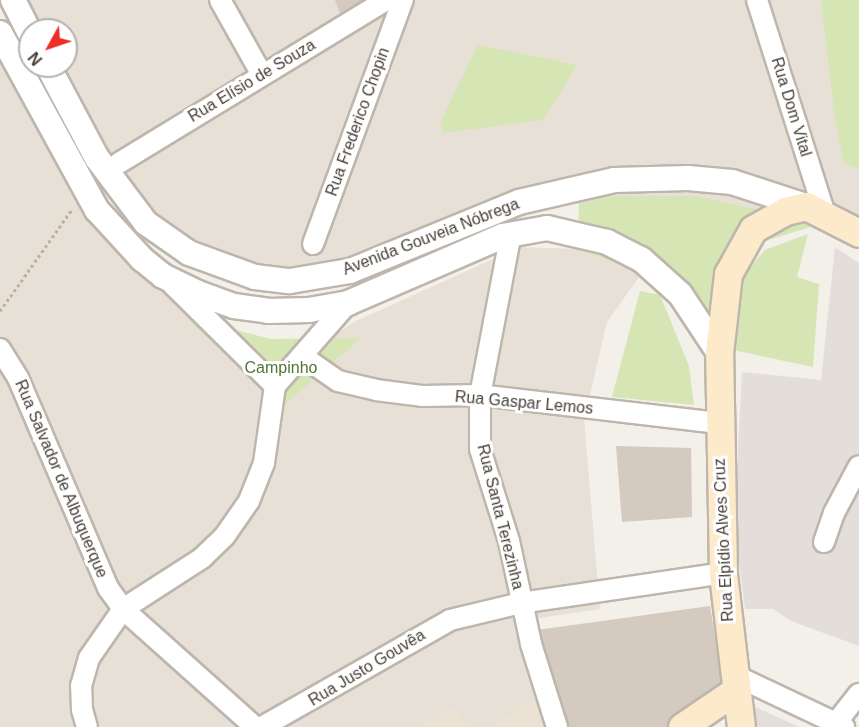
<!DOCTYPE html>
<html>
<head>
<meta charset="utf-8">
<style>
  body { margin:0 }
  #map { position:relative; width:859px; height:727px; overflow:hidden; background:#f3efe9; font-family:Helvetica,sans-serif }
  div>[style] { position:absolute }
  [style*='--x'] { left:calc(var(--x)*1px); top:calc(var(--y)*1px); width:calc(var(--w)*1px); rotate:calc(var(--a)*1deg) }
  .residential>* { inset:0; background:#e7e0d7 }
  .industrial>* { inset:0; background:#e3deda }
  .education>* { inset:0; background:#ece2d4 }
  .green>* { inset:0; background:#d5e5b4 }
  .building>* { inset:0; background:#d4cabf }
  .path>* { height:3px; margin-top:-1.5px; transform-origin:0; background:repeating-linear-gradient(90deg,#bfb09e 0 3px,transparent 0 6px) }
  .roads { filter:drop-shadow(2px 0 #beb6ac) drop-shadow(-2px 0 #beb6ac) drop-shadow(0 2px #beb6ac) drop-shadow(0 -2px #beb6ac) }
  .minor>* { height:20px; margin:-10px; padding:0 10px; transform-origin:10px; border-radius:10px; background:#fff }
  .tertiary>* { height:24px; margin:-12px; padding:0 12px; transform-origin:12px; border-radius:12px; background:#fff }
  .secondary>* { height:27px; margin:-13.5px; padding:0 13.5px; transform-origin:13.5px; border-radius:13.5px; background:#fceacb }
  span { translate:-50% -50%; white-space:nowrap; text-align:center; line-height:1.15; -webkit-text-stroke:6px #fff; paint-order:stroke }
  .street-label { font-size:16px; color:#473f38 }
  .park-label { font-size:16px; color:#51762e }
  .north { position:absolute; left:18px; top:18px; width:60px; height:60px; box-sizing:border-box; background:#fff; border:2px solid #b5b2af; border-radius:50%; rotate:230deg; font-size:16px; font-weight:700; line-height:24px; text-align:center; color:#473f38 }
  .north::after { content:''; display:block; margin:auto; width:21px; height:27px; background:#ee2d26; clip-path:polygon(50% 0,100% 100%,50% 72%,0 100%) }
</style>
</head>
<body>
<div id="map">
  <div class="residential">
    <i style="clip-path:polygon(11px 0,821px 0,844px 164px,859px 169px,859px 248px,823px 223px,608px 196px,579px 204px,501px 199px,398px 265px,349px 283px,295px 294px,253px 287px,143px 226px,49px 66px,66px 66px,66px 30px,30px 30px)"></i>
    <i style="clip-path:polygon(0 39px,83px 202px,271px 383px,299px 358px,356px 321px,520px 247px,578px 249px,642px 273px,607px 322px,584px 420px,600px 609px,526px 620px,557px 727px,0 727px)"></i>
  </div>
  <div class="industrial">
    <i style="clip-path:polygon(835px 247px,859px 263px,859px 646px,791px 621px,773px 609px,745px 609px,739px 562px,737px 468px,742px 372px,821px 380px)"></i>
    <i style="clip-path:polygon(751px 705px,799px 727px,751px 727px)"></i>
  </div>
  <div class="education">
    <i style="clip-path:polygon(534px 698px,543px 727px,493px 727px,534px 699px)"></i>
    <i style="clip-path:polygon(455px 708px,469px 727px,421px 727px)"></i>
  </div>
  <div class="green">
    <i style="clip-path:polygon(821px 0,859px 0,859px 169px,844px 164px,834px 112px)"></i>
    <i style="clip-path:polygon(478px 45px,577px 65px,543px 120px,443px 133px,441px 121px)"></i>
    <i style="clip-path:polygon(608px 196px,694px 196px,823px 223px,752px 245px,734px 275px,719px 358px,675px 301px,642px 273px,578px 249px,579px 204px)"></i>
    <i style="clip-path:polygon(808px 234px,797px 277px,819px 284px,813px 367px,733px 350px,737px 282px,765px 250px)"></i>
    <i style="clip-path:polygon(640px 291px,660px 295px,689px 366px,694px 405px,612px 397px)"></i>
    <i style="clip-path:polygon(187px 318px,271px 339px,361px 338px,281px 408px)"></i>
  </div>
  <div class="building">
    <i style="clip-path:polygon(335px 0,382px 0,343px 22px)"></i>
    <i style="clip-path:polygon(616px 446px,691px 448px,692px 517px,622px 522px)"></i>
    <i style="clip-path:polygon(710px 606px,725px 697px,671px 727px,569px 727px,537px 630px)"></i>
  </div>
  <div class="path">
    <i style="--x:0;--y:311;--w:126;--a:-54.7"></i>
  </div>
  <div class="roads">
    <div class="minor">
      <i style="--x:220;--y:0;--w:84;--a:60.7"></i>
      <i style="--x:757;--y:0;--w:225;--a:72.4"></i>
      <i style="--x:119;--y:163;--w:313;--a:-31.4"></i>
      <i style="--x:511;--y:233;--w:165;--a:100.8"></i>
      <i style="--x:480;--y:395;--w:54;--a:90"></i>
      <i style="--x:480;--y:449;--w:96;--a:72.5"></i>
      <i style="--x:509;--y:541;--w:105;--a:77.9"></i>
      <i style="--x:531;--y:644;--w:87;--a:72.6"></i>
      <i style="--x:313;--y:244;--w:260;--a:-69.8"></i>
      <i style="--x:172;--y:284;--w:145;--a:44.7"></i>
      <i style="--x:0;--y:349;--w:34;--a:58"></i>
      <i style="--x:18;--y:378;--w:228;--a:66.8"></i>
      <i style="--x:108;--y:588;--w:26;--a:54"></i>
      <i style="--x:123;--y:609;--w:177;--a:41.8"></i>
      <i style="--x:302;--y:356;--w:44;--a:34.8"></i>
      <i style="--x:338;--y:381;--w:39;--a:13"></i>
      <i style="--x:376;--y:390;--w:46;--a:7.4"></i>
      <i style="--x:422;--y:396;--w:58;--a:-1"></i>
      <i style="--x:480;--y:395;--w:241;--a:6.7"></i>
      <i style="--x:824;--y:542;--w:31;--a:-71"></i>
      <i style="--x:834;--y:513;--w:53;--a:-62"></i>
      <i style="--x:734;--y:675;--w:122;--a:25.3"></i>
      <i style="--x:836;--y:723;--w:37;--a:-52"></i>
      <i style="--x:87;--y:727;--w:18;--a:-106"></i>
      <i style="--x:82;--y:710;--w:24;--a:-92"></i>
      <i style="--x:81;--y:686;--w:29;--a:-74"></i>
      <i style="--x:89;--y:658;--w:60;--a:-55.2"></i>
      <i style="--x:123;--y:609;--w:94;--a:-32.8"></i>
      <i style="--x:202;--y:558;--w:30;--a:-44"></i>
      <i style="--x:224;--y:537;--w:44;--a:-55.2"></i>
      <i style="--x:249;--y:501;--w:41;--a:-68.5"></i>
      <i style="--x:264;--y:463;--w:78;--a:-81.9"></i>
      <i style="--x:275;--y:386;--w:111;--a:-48.7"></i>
      <i style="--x:262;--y:727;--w:216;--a:-29.6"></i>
      <i style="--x:450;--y:620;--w:73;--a:-13.5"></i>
      <i style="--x:521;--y:603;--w:204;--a:-8.4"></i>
    </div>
    <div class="tertiary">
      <i style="--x:13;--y:0;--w:37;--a:63"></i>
      <i style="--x:0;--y:33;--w:202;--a:61.3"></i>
      <i style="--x:97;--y:210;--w:67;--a:47.4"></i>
      <i style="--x:142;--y:259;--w:27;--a:39"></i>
      <i style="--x:163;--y:276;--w:39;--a:26"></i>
      <i style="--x:198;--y:293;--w:38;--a:20"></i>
      <i style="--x:234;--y:306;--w:34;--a:8"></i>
      <i style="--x:268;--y:311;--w:41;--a:-1.4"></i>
      <i style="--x:309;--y:310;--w:40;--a:-10"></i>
      <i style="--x:348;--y:303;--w:169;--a:-23.4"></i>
      <i style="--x:503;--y:236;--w:45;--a:-10.3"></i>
      <i style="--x:547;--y:228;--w:62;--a:13.1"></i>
      <i style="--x:607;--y:242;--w:38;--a:27"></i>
      <i style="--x:641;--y:259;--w:52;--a:41.9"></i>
      <i style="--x:680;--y:294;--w:71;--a:56.5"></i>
      <i style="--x:48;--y:66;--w:104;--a:62"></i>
      <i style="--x:97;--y:158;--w:81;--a:53"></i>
      <i style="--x:146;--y:223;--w:52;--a:34.9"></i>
      <i style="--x:189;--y:253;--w:70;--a:20"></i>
      <i style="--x:255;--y:277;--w:35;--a:7"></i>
      <i style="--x:290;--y:281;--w:61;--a:-9.5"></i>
      <i style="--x:350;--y:271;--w:183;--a:-22.2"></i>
      <i style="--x:519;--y:202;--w:98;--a:-13"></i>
      <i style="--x:614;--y:180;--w:74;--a:-1.5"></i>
      <i style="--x:688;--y:178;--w:44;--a:5.2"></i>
      <i style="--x:732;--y:182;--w:78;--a:18"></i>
    </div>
    <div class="secondary">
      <i style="--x:682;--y:727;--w:65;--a:-34.4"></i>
      <i style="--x:741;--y:727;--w:155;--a:-96.7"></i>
      <i style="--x:723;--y:573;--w:220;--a:-91"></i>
      <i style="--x:719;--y:353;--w:80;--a:-83.5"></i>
      <i style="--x:728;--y:274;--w:51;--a:-60.9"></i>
      <i style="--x:753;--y:229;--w:37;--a:-29"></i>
      <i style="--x:785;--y:211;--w:22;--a:-13"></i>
      <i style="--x:806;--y:206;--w:59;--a:27"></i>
    </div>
  </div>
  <div class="street-label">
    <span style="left:252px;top:81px;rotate:-31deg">Rua Elísio de Souza</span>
    <span style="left:791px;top:107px;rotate:73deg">Rua Dom Vital</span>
    <span style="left:358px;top:122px;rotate:-70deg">Rua Frederico Chopin</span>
    <span style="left:431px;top:237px;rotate:-21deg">Avenida Gouveia Nóbrega</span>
    <span style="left:524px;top:403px;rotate:5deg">Rua Gaspar Lemos</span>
    <span style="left:61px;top:479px;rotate:67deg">Rua Salvador de Albuquerque</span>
    <span style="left:500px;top:517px;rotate:76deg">Rua Santa Terezinha</span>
    <span style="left:724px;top:540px;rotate:-93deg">Rua Elpídio Alves Cruz</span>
    <span style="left:367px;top:668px;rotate:-31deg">Rua Justo Gouvêa</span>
  </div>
  <div class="park-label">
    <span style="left:281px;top:368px">Campinho</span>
  </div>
  <div class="north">N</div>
</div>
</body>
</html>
